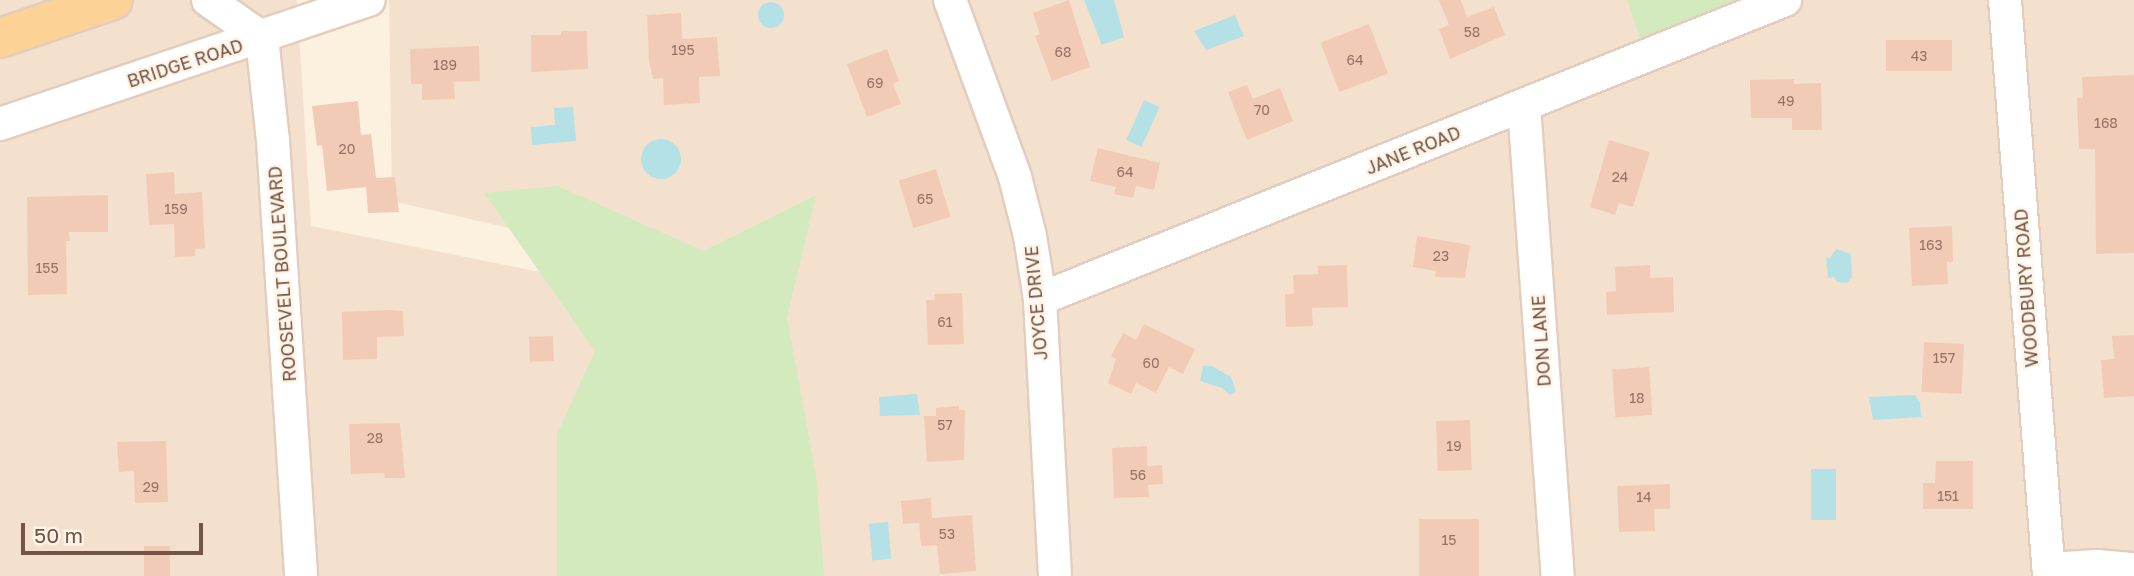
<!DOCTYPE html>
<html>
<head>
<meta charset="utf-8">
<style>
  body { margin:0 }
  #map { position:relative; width:2134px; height:576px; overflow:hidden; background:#fcf0df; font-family:"Golos Text",sans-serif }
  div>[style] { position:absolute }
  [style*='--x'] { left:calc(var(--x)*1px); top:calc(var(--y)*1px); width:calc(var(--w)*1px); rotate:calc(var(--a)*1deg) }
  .residential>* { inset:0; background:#f4e1cd }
  .green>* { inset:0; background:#d2eabe }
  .water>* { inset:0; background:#b4e1e6; transform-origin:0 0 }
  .round { border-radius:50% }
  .building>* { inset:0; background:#f2cbb6; transform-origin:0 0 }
  .roads { filter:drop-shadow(2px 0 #e2cdbe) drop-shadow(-2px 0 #e2cdbe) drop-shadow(0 2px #e2cdbe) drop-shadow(0 -2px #e2cdbe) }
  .minor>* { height:32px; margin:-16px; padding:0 16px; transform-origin:16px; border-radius:16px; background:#fff }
  .major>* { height:38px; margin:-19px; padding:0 19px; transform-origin:19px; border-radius:19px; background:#fdd296 }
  span { translate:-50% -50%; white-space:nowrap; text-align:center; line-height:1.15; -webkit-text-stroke:5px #fff4e6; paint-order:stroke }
  .number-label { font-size:14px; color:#937263 }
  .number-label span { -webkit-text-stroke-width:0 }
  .street-label { font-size:18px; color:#735447 }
  .scale { position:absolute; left:21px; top:523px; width:182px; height:32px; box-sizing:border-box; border:4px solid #735447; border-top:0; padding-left:9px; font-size:21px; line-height:24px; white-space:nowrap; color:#735447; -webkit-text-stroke:5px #fff4e6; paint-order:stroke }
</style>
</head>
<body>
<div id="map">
  <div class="residential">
    <i style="clip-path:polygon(0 0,297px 0,311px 226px,675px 299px,694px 576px,0 576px)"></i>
    <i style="clip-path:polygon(389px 0,2134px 0,2134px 576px,786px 576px,764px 287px,392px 201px)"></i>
  </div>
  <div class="green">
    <i style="clip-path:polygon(1627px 0,1741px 0,1641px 41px)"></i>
    <i style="clip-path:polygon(558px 186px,703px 251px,816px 195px,787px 318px,816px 475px,824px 576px,557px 576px,557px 434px,595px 351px,484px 193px)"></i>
  </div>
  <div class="water">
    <i style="clip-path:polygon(1084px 0,1114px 0,1124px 37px,1102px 45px)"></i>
    <i class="round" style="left:758px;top:2px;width:26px;height:26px"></i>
    <i style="clip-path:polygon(1235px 15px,1244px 36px,1206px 50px,1194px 31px)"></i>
    <i style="left:1144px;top:100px;width:17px;height:44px;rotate:24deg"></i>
    <i style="clip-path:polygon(573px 107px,576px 141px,532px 145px,531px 127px,555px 125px,554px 108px)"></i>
    <i class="round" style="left:641px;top:139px;width:40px;height:40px"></i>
    <i style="clip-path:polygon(1836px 249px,1851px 254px,1852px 277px,1847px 283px,1837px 282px,1834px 277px,1828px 278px,1826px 258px,1830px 258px)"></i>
    <i style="clip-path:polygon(1203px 366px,1212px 366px,1231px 377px,1236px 391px,1230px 395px,1222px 388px,1200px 381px)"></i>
    <i style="clip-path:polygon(917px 394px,920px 415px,880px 416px,879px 397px)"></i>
    <i style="clip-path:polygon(1915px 395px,1920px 402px,1921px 417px,1873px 420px,1869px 397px)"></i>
    <i style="left:1836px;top:469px;width:51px;height:25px;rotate:90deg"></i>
    <i style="left:888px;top:522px;width:37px;height:19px;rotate:85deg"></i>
  </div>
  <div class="building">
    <i style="clip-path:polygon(1069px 0,1090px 67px,1052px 81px,1035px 36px,1040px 34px,1033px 13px)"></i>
    <i style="clip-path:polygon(1439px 0,1461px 0,1467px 17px,1494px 7px,1505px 35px,1450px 59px,1439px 29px,1449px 25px)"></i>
    <i style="clip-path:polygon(681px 13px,682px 39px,717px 37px,720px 76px,699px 77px,700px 103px,664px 105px,663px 78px,653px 79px,649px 61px,647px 15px)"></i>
    <i style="left:1369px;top:24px;width:53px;height:52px;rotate:69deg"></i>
    <i style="clip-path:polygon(561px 31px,587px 31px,588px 69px,531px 72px,531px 35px,561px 35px)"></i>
    <i style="left:1886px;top:40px;width:66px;height:31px"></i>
    <i style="clip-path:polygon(479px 46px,480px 81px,454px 82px,455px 99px,422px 100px,422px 84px,411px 84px,410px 49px)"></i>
    <i style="clip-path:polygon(887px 49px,899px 81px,893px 84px,901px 104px,867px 117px,847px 64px)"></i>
    <i style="clip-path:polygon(2134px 75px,2134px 253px,2096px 254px,2095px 149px,2079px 149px,2077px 98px,2083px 98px,2082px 77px)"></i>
    <i style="clip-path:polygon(1794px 79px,1794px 84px,1821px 83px,1822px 130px,1792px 130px,1792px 118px,1751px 118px,1750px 80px)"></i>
    <i style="clip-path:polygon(1247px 85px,1253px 99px,1280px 88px,1293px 121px,1247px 140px,1228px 92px)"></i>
    <i style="clip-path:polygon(358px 101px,361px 135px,371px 134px,376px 178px,395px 177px,399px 212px,368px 213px,366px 187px,327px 191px,322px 145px,317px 146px,312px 106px)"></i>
    <i style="clip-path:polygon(1609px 140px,1650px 152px,1633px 207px,1619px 203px,1615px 215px,1590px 207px)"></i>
    <i style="clip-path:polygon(1098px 148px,1160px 163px,1154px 190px,1136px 186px,1133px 198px,1114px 194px,1116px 187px,1090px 181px)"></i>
    <i style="left:936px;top:169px;width:50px;height:39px;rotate:73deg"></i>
    <i style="clip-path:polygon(174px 172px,175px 194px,202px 192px,205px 248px,195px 249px,195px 256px,175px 257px,174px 224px,149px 225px,146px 174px)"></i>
    <i style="clip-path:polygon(108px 195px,108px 232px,69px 232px,70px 241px,66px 241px,67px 294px,28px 295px,27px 197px)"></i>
    <i style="clip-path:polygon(1952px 226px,1953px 262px,1947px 262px,1948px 284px,1912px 286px,1909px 228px)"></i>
    <i style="clip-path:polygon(1417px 236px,1470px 245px,1465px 278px,1435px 277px,1436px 271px,1413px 267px)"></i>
    <i style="clip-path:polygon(1347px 265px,1348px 307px,1312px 308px,1313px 326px,1286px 327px,1285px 294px,1294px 294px,1293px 275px,1318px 274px,1318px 266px)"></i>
    <i style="clip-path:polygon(1650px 265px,1650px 278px,1673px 277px,1674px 312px,1607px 315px,1606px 292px,1616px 291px,1615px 267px)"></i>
    <i style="clip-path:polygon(962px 293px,964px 344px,928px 345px,926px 300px,935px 300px,934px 294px)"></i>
    <i style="clip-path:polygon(388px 310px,403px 311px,404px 336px,377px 337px,377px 359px,343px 360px,342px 312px)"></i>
    <i style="clip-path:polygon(1144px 324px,1195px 349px,1183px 374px,1169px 367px,1156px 393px,1136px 383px,1131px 394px,1108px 383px,1116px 359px,1111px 356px,1123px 333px,1136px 340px)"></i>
    <i style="clip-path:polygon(2134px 335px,2134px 396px,2104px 398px,2101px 360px,2114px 359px,2112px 336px)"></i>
    <i style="left:553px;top:336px;width:25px;height:24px;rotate:88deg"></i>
    <i style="left:1964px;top:344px;width:50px;height:40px;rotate:93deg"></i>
    <i style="left:1649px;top:367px;width:48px;height:37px;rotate:86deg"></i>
    <i style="clip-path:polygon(959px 406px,959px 410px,965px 410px,964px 460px,927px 462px,924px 416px,936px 416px,936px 408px)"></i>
    <i style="left:1470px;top:420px;width:50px;height:34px;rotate:88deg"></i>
    <i style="clip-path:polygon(400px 423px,405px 478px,385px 478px,384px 473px,351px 474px,349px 424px)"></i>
    <i style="clip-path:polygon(166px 441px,168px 502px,135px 503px,134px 471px,119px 472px,117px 442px)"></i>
    <i style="clip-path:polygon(1147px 446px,1147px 466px,1162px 465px,1163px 484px,1148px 485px,1149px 497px,1114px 498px,1112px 448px)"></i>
    <i style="clip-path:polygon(1936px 461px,1973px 461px,1973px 509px,1923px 509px,1923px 483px,1935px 483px)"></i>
    <i style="clip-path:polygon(1670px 484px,1670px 509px,1654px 509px,1655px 531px,1619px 532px,1617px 486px)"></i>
    <i style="clip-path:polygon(931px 498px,932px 518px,972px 515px,976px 571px,940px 574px,937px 545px,921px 546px,919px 523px,903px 524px,901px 501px)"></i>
    <i style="left:1419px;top:519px;width:60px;height:57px"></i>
    <i style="left:144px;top:546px;width:26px;height:30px"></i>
  </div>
  <div class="roads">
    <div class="minor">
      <i style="--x:208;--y:0;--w:66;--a:35.1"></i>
      <i style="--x:262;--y:38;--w:104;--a:83.9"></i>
      <i style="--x:273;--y:141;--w:436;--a:86.3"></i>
      <i style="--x:950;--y:0;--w:189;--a:69.8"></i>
      <i style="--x:1015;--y:177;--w:61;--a:75.7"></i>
      <i style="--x:1030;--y:236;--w:64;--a:81"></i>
      <i style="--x:1040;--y:299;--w:277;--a:86.9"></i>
      <i style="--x:2005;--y:0;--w:578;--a:85.63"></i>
      <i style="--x:1524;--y:106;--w:471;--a:85.9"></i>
      <i style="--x:0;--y:124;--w:389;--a:-18.6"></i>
      <i style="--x:1040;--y:299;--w:803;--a:-21.87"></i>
      <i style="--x:2049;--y:569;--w:48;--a:-3.6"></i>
      <i style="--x:2097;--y:566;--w:37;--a:5"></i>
    </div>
    <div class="major">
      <i style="--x:0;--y:38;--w:119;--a:-18.6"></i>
    </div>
  </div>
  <div class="number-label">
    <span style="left:1472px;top:32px">58</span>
    <span style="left:683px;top:50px">195</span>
    <span style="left:1063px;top:52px">68</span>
    <span style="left:1919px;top:56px">43</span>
    <span style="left:1355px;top:60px">64</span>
    <span style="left:445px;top:65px">189</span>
    <span style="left:875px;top:83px">69</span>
    <span style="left:1786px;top:101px">49</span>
    <span style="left:1262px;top:110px">70</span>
    <span style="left:2106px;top:123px">168</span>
    <span style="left:347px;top:149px">20</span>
    <span style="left:1125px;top:172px">64</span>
    <span style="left:1620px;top:177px">24</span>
    <span style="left:925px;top:199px">65</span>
    <span style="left:176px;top:209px">159</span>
    <span style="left:1931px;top:245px">163</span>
    <span style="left:1441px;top:256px">23</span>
    <span style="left:47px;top:268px">155</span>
    <span style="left:945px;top:322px">61</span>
    <span style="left:1944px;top:358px">157</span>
    <span style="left:1151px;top:363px">60</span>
    <span style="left:1637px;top:398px">18</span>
    <span style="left:945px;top:425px">57</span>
    <span style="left:375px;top:438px">28</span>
    <span style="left:1454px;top:446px">19</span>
    <span style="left:1138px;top:475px">56</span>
    <span style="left:151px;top:487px">29</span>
    <span style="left:1948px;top:496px">151</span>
    <span style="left:1644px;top:497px">14</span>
    <span style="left:947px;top:534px">53</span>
    <span style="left:1449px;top:540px">15</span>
  </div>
  <div class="street-label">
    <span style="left:185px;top:63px;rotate:-18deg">BRIDGE ROAD</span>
    <span style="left:1413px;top:150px;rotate:-22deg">JANE ROAD</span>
    <span style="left:282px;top:274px;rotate:-94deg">ROOSEVELT BOULEVARD</span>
    <span style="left:2026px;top:288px;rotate:-94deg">WOODBURY ROAD</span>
    <span style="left:1036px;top:303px;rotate:-95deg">JOYCE DRIVE</span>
    <span style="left:1541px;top:341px;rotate:-94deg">DON LANE</span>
  </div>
  <div class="scale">50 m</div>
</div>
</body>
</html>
